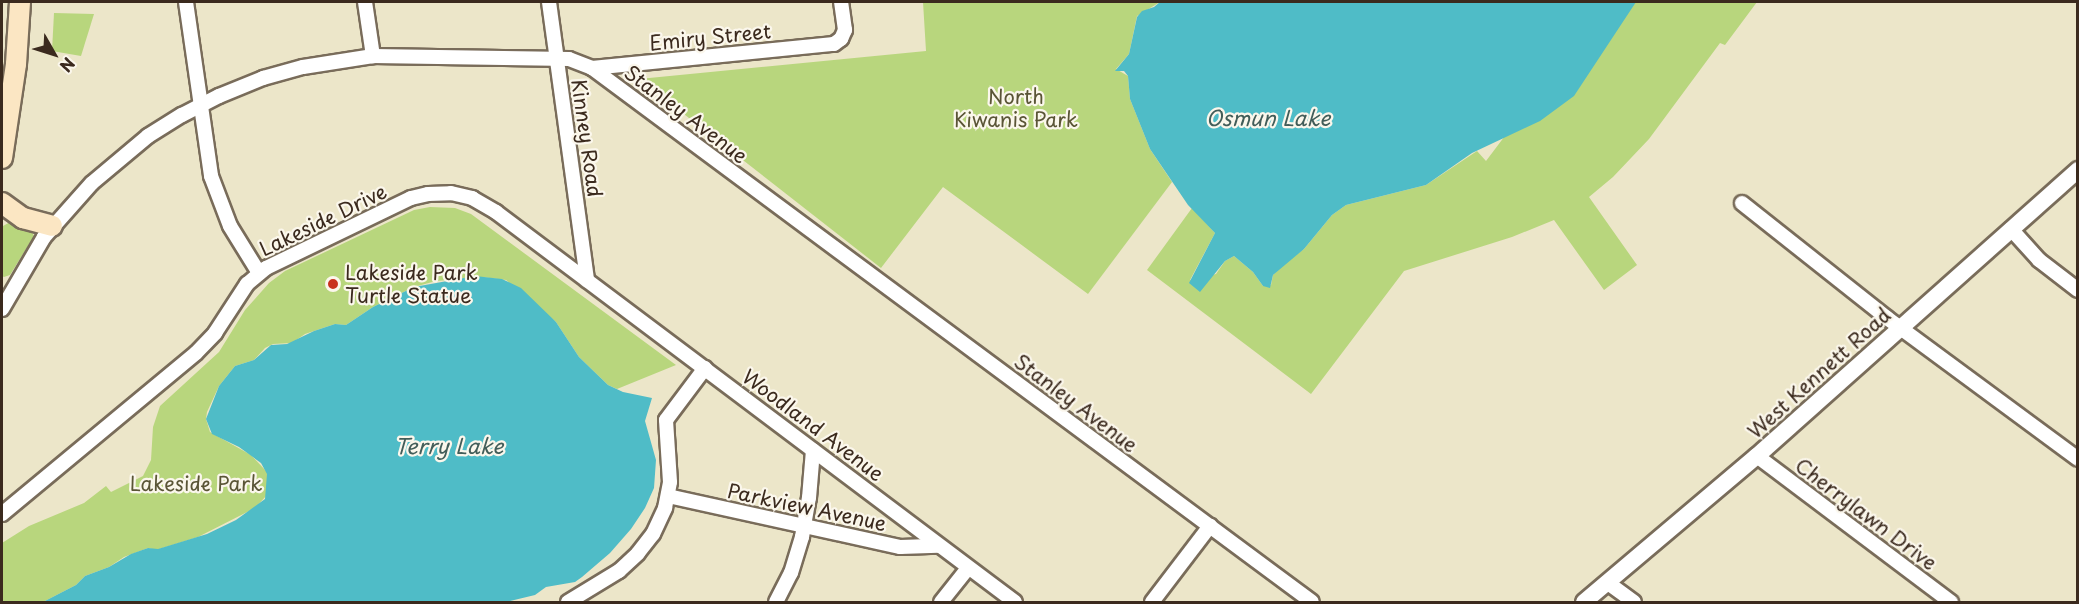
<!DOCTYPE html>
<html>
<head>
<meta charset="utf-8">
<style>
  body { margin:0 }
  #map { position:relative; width:2079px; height:604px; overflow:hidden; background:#ece6c9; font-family:"Playpen Sans",sans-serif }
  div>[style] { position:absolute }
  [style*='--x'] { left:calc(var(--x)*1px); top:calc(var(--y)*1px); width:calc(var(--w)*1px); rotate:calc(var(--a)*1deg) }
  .green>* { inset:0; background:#b8d67d }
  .water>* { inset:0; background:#4fbcc7 }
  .roads { filter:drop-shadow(2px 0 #796c5a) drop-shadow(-2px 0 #796c5a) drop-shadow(0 2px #796c5a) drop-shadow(0 -2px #796c5a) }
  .minor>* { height:14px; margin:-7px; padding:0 7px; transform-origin:7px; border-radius:7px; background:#fff }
  .tertiary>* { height:16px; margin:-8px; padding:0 8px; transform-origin:8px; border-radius:8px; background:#fff }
  .secondary>* { height:20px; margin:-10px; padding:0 10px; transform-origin:10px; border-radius:10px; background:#fbe6c3 }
  .dots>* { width:16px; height:16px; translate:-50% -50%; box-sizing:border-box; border:3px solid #fbf7ec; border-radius:50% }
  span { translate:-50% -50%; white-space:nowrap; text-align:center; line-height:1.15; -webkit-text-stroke:4.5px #fbf7ec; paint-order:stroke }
  .street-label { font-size:20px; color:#3b2a1e }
  .park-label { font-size:20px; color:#5a5536 }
  .poi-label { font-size:20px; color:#3b2a1e }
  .left { translate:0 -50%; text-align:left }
  .water-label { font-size:21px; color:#425d59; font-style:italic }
  .frame { position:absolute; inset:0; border:3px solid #3b2a1e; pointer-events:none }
  .north { position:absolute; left:24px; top:24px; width:60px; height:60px; -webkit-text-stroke:4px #fbf7ec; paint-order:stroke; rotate:129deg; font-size:16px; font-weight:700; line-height:24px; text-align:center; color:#3b2a1e }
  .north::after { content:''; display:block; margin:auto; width:21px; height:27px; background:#3b2a1e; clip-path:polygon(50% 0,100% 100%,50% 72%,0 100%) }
</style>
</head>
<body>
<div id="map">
  <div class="green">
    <i style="clip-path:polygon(923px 2px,1160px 2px,1137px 16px,1129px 54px,1116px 69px,1128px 76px,1130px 99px,1150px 149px,1172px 182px,1088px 294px,943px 187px,881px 268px,639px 79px,926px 51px)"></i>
    <i style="clip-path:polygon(1606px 2px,1757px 2px,1725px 45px,1720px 43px,1649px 139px,1613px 177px,1589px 197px,1637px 265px,1604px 290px,1554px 220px,1512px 237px,1404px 271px,1311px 394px,1147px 270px,1192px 208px,1215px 233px,1190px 280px,1216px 274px,1225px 261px,1234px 256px,1253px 272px,1263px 286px,1271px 285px,1273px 275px,1282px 265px,1304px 249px,1332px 215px,1346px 205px,1426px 185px,1477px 151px,1486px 161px)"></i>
    <i style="clip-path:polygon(54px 13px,94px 14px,81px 56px,52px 51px)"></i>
    <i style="clip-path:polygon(430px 207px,455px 208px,471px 214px,676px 365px,617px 389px,608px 385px,579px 357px,556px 322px,506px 280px,482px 277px,436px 281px,414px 287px,373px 307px,346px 325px,335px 324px,305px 334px,292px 343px,273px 344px,265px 348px,254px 360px,235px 366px,219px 386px,207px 412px,206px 419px,210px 432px,251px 455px,267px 472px,267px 495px,255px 508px,198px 537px,156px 550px,148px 548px,124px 557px,109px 567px,85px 576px,76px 585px,43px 602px,2px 602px,2px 543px,29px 526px,84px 503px,106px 486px,111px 492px,143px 476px,151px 460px,153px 427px,160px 406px,219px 352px,245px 310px,269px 283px,285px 271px,414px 210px)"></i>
    <i style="clip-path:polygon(12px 221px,31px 230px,34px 236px,10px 275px,4px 277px,2px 276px,2px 238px,3px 226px)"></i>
  </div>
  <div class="water">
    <i style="clip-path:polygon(1160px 2px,1636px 2px,1574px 96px,1540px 121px,1472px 153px,1426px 185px,1346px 205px,1332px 215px,1304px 249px,1273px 275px,1270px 288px,1263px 286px,1253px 272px,1234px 256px,1225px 261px,1200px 292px,1189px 283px,1215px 233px,1188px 205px,1150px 149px,1130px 99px,1128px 76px,1124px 71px,1115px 71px,1129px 54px,1137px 17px,1142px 11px,1154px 7px)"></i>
    <i style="clip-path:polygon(475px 276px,502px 279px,521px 288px,556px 322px,579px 357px,608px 385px,623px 392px,652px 398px,645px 421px,656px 460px,654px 488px,645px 508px,631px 529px,610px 553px,582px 577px,575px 582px,546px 587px,535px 595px,506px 602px,43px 602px,76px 585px,85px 576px,109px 567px,131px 554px,148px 548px,158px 549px,207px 534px,236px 520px,265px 499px,267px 474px,261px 463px,239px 447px,212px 434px,206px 419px,219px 386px,235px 366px,254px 360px,271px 345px,287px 344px,314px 331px,335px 324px,346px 325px,373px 307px,414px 287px)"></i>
  </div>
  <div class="roads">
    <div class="minor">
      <i style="--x:186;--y:2;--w:176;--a:81.8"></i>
      <i style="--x:211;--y:176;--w:53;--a:69.2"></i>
      <i style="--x:230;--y:226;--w:55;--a:58.3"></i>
      <i style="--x:365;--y:2;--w:55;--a:81.6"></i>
      <i style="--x:549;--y:2;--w:281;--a:82.2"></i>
      <i style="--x:592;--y:68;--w:243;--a:-5.7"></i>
      <i style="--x:834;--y:44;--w:9;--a:-36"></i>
      <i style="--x:841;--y:39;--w:10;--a:-66"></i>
      <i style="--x:845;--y:30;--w:28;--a:-98"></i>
      <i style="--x:1742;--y:203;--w:185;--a:38.4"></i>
      <i style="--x:1887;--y:318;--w:237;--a:36.4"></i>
      <i style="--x:2011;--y:229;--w:42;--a:47.9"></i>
      <i style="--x:2039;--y:260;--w:49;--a:37.6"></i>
      <i style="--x:2;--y:309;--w:83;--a:-59.7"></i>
      <i style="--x:44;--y:237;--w:72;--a:-48.4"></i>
      <i style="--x:92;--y:183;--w:73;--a:-40"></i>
      <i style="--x:148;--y:136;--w:40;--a:-32"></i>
      <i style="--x:182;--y:115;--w:42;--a:-27.2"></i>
      <i style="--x:219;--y:96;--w:48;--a:-22.2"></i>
      <i style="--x:263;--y:78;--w:41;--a:-15.4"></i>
      <i style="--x:303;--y:67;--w:71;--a:-8.9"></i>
      <i style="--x:373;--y:56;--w:196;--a:0.9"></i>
      <i style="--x:569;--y:59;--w:25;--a:21"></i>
      <i style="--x:592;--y:68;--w:896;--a:36.56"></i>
      <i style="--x:1757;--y:456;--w:243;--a:37"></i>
      <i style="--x:668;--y:496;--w:238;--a:12.4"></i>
      <i style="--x:900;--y:547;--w:38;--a:-2"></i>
      <i style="--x:2;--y:514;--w:252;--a:-39.7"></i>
      <i style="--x:196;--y:353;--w:28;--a:-46"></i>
      <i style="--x:215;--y:333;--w:59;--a:-56.9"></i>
      <i style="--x:247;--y:284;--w:25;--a:-40"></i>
      <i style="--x:266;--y:268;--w:161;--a:-25.8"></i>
      <i style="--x:411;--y:198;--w:17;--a:-13"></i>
      <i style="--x:428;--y:194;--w:23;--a:-2"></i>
      <i style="--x:451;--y:193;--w:22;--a:13"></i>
      <i style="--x:472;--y:198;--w:28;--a:30"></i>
      <i style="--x:496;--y:212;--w:649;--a:36.92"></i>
      <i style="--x:1608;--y:583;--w:32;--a:36"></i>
      <i style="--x:568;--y:602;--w:60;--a:-31.3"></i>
      <i style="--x:619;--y:571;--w:26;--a:-43"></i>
      <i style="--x:638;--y:553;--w:24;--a:-52"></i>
      <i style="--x:653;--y:534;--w:29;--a:-65"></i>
      <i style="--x:665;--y:508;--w:26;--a:-79"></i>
      <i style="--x:670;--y:482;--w:62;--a:-93.7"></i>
      <i style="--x:666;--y:420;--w:65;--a:-53.1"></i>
      <i style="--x:776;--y:602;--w:33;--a:-63"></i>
      <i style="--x:791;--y:573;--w:38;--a:-73"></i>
      <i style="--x:802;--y:537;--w:40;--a:-80"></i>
      <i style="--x:809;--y:498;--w:48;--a:-85.2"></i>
      <i style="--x:941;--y:602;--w:43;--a:-51.5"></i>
      <i style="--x:1152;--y:602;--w:96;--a:-52.7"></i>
    </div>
    <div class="tertiary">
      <i style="--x:1584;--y:602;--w:226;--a:-40.2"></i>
      <i style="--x:1757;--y:456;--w:430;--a:-41.7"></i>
    </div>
    <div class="secondary">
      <i style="--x:2;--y:158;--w:95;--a:-81.5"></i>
      <i style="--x:16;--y:64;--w:62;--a:-86.3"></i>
      <i style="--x:2;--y:203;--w:26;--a:36"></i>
      <i style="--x:23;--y:218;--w:30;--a:15"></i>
    </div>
  </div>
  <div class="dots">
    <i style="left:333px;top:284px;background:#c8321e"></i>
  </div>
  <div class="street-label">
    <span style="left:710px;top:37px;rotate:-6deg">Emiry Street</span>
    <span style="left:686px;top:114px;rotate:37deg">Stanley Avenue</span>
    <span style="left:587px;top:138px;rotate:82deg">Kinney Road</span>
    <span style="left:323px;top:220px;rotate:-26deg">Lakeside Drive</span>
    <span style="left:1819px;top:373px;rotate:-42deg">West Kennett Road</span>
    <span style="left:1076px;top:403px;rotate:37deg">Stanley Avenue</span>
    <span style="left:813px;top:425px;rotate:37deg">Woodland Avenue</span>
    <span style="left:807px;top:507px;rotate:12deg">Parkview Avenue</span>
    <span style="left:1866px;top:514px;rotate:37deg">Cherrylawn Drive</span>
  </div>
  <div class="park-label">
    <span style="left:1016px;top:108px">North<br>Kiwanis Park</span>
    <span style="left:196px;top:483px">Lakeside Park</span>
  </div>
  <div class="poi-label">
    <span class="left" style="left:345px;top:284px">Lakeside Park<br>Turtle Statue</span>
  </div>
  <div class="water-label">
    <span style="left:1268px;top:117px">Osmun Lake</span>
    <span style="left:449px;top:445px">Terry Lake</span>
  </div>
  <div class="frame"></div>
  <div class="north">N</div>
</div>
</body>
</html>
